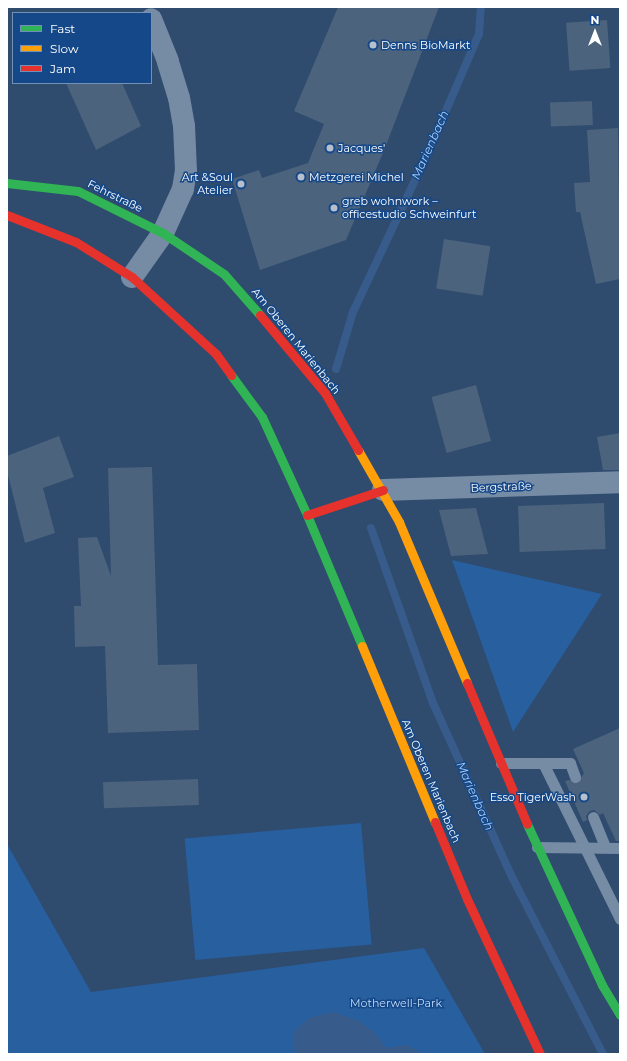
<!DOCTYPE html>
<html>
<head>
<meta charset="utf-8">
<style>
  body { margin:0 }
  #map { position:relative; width:627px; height:1061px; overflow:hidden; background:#2f4b6e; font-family:Montserrat,sans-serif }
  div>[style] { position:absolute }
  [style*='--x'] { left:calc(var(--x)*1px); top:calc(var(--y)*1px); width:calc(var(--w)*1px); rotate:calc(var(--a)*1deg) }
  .green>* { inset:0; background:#285f9f; transform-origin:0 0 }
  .water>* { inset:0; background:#375c8b }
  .stream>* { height:8px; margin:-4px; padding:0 4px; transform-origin:4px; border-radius:4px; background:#375c8b }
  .building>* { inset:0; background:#4c637e; transform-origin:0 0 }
  .lane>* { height:11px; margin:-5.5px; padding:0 5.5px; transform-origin:5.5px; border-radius:5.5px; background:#768ba4 }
  .street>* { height:22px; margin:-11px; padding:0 11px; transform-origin:11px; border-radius:11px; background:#768ba4 }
  .fast>* { height:9px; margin:-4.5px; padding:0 4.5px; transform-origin:4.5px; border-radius:4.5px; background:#30b455 }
  .slow>* { height:9px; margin:-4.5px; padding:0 4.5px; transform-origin:4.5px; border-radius:4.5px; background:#ff9f0a }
  .jam>* { height:9px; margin:-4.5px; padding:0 4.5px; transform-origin:4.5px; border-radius:4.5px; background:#e5322d }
  .dots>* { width:11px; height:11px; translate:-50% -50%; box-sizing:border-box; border:2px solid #154888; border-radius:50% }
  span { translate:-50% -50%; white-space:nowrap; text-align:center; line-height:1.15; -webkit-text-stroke:3px #154888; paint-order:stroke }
  .poi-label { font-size:11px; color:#fff }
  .left { translate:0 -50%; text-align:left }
  .right { translate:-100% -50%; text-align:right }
  .street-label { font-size:11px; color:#fff }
  .park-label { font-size:11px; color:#c2dcfb }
  .water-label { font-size:12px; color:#a7ccf6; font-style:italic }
  .frame { position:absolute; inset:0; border:8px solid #fff; pointer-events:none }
  .legend { position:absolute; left:12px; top:12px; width:140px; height:72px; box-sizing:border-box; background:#154888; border:1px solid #7391b8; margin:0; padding:5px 7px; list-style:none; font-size:12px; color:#fff }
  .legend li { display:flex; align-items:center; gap:8px; height:20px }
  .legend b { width:20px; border:1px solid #7391b8 }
  .north { position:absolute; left:575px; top:12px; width:40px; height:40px; -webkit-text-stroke:3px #154888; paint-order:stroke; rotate:0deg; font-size:11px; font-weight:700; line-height:16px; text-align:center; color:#fff }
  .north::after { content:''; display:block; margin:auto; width:14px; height:18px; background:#fff; clip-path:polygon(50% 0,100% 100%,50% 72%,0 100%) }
</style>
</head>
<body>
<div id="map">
  <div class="green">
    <i style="clip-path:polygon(452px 560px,602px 594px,513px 732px)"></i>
    <i style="left:361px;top:823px;width:122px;height:177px;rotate:85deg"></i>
    <i style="clip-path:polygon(7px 844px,91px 992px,424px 948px,485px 1054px,7px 1054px)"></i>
  </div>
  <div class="water">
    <i style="clip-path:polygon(333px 1012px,359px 1021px,376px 1034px,386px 1048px,407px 1045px,423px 1054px,295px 1054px,293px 1033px,309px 1018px)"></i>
  </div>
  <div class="stream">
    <i style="--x:336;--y:369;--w:59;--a:-73.4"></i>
    <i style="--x:353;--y:312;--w:171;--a:-64.8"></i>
    <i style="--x:426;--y:157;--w:134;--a:-66.7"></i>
    <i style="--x:479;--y:34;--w:27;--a:-86"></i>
    <i style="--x:371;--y:528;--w:186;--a:70.5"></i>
    <i style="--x:433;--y:703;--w:189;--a:65.6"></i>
    <i style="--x:511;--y:875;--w:201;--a:62.8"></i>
  </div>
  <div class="building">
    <i style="clip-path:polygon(338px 7px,439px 7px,385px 148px,346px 240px,260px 270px,232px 179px,259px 170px,262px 178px,308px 163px,324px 124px,294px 111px)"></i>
    <i style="left:607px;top:20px;width:48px;height:41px;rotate:86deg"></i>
    <i style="clip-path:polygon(66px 83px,122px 83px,141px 126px,96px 150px)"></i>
    <i style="left:592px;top:101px;width:24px;height:42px;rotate:88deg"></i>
    <i style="clip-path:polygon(618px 128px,620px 279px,596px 284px,580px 212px,576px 212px,574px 183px,590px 182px,587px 130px)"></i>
    <i style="left:444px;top:239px;width:47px;height:50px;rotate:9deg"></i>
    <i style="left:476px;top:385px;width:58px;height:46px;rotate:75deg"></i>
    <i style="clip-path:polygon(620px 433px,620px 470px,603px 470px,597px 437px)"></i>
    <i style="clip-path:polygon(59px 436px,74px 477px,43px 488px,55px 533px,25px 543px,7px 471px,7px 456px)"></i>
    <i style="clip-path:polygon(152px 467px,158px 665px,197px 664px,199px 730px,108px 733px,105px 646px,75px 647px,74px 606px,81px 606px,78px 538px,97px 537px,111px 576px,108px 468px)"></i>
    <i style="left:604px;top:503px;width:46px;height:86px;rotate:88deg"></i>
    <i style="clip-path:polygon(476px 508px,488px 554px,451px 556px,439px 510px)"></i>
    <i style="clip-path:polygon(620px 728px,620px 841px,616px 841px,603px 813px,600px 815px,594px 810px,590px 811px,586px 816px,587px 820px,583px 822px,565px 781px,569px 780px,578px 783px,584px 773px,573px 749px)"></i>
    <i style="left:198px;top:779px;width:26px;height:95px;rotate:88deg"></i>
  </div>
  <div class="lane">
    <i style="--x:501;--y:763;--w:42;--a:0"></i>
    <i style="--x:543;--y:763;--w:174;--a:63.7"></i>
    <i style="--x:543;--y:763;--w:27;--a:0"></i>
    <i style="--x:570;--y:763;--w:15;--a:70"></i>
    <i style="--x:593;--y:817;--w:32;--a:68"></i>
    <i style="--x:537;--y:847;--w:82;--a:0.7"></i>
  </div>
  <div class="street">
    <i style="--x:132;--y:277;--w:54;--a:-54.8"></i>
    <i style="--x:163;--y:233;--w:48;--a:-65.6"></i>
    <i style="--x:183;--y:189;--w:18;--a:-81"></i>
    <i style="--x:186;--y:171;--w:45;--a:-92.5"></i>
    <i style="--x:184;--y:126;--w:28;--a:-100"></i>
    <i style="--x:179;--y:98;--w:39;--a:-107"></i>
    <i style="--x:168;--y:61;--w:45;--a:-112"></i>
    <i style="--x:383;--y:490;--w:237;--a:-1.9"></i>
  </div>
  <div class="fast">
    <i style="--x:7;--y:183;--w:71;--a:6.4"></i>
    <i style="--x:78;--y:191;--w:95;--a:26.3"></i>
    <i style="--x:163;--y:233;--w:73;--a:33.9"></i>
    <i style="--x:224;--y:274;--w:55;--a:48.7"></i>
    <i style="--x:231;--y:375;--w:52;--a:53.6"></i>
    <i style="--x:262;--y:417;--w:108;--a:65.3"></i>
    <i style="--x:307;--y:515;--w:142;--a:67.2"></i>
    <i style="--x:527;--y:824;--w:178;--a:65"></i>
    <i style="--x:602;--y:985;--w:35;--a:59"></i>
  </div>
  <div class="slow">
    <i style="--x:358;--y:450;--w:83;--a:60.3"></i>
    <i style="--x:399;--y:522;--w:175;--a:67.1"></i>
    <i style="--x:362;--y:646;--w:191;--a:67.5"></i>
  </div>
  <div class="jam">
    <i style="--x:7;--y:215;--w:74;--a:21.4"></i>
    <i style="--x:76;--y:242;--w:66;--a:32"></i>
    <i style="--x:132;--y:277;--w:114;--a:42.5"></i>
    <i style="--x:216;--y:354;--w:26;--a:54"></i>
    <i style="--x:260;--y:315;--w:102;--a:50.2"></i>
    <i style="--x:325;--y:393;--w:66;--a:59.9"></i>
    <i style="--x:307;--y:515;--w:80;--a:-18.2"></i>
    <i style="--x:467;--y:683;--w:153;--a:66.9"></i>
    <i style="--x:435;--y:822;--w:83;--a:67.4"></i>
    <i style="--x:467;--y:899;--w:171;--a:64.8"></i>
  </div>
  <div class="dots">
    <i style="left:373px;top:45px;background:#b6c0cc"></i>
    <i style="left:330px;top:148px;background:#b6c0cc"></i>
    <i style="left:301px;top:177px;background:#b6c0cc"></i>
    <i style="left:241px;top:184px;background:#b6c0cc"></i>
    <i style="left:334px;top:208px;background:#b6c0cc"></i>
    <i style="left:584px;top:797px;background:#b6c0cc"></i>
  </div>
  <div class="poi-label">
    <span class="left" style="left:381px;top:45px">Denns BioMarkt</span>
    <span class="left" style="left:338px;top:148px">Jacques'</span>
    <span class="left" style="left:309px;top:177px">Metzgerei Michel</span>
    <span class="right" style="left:233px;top:184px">Art &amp;Soul<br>Atelier</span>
    <span class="left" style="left:342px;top:208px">greb wohnwork –<br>officestudio Schweinfurt</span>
    <span class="right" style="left:576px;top:797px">Esso TigerWash</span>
  </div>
  <div class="street-label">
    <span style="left:115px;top:196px;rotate:26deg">Fehrstraße</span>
    <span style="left:296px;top:341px;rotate:51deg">Am Oberen Marienbach</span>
    <span style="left:501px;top:487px;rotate:-2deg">Bergstraße</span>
    <span style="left:431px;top:781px;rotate:67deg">Am Oberen Marienbach</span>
  </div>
  <div class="park-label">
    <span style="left:396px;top:1003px">Motherwell-Park</span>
  </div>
  <div class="water-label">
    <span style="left:430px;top:145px;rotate:-66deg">Marienbach</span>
    <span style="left:475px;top:796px;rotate:66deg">Marienbach</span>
  </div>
  <div class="frame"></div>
  <ul class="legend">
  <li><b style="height:5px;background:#30b455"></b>Fast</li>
  <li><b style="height:5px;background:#ff9f0a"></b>Slow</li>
  <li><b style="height:5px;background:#e5322d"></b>Jam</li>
  </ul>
  <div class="north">N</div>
</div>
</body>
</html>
